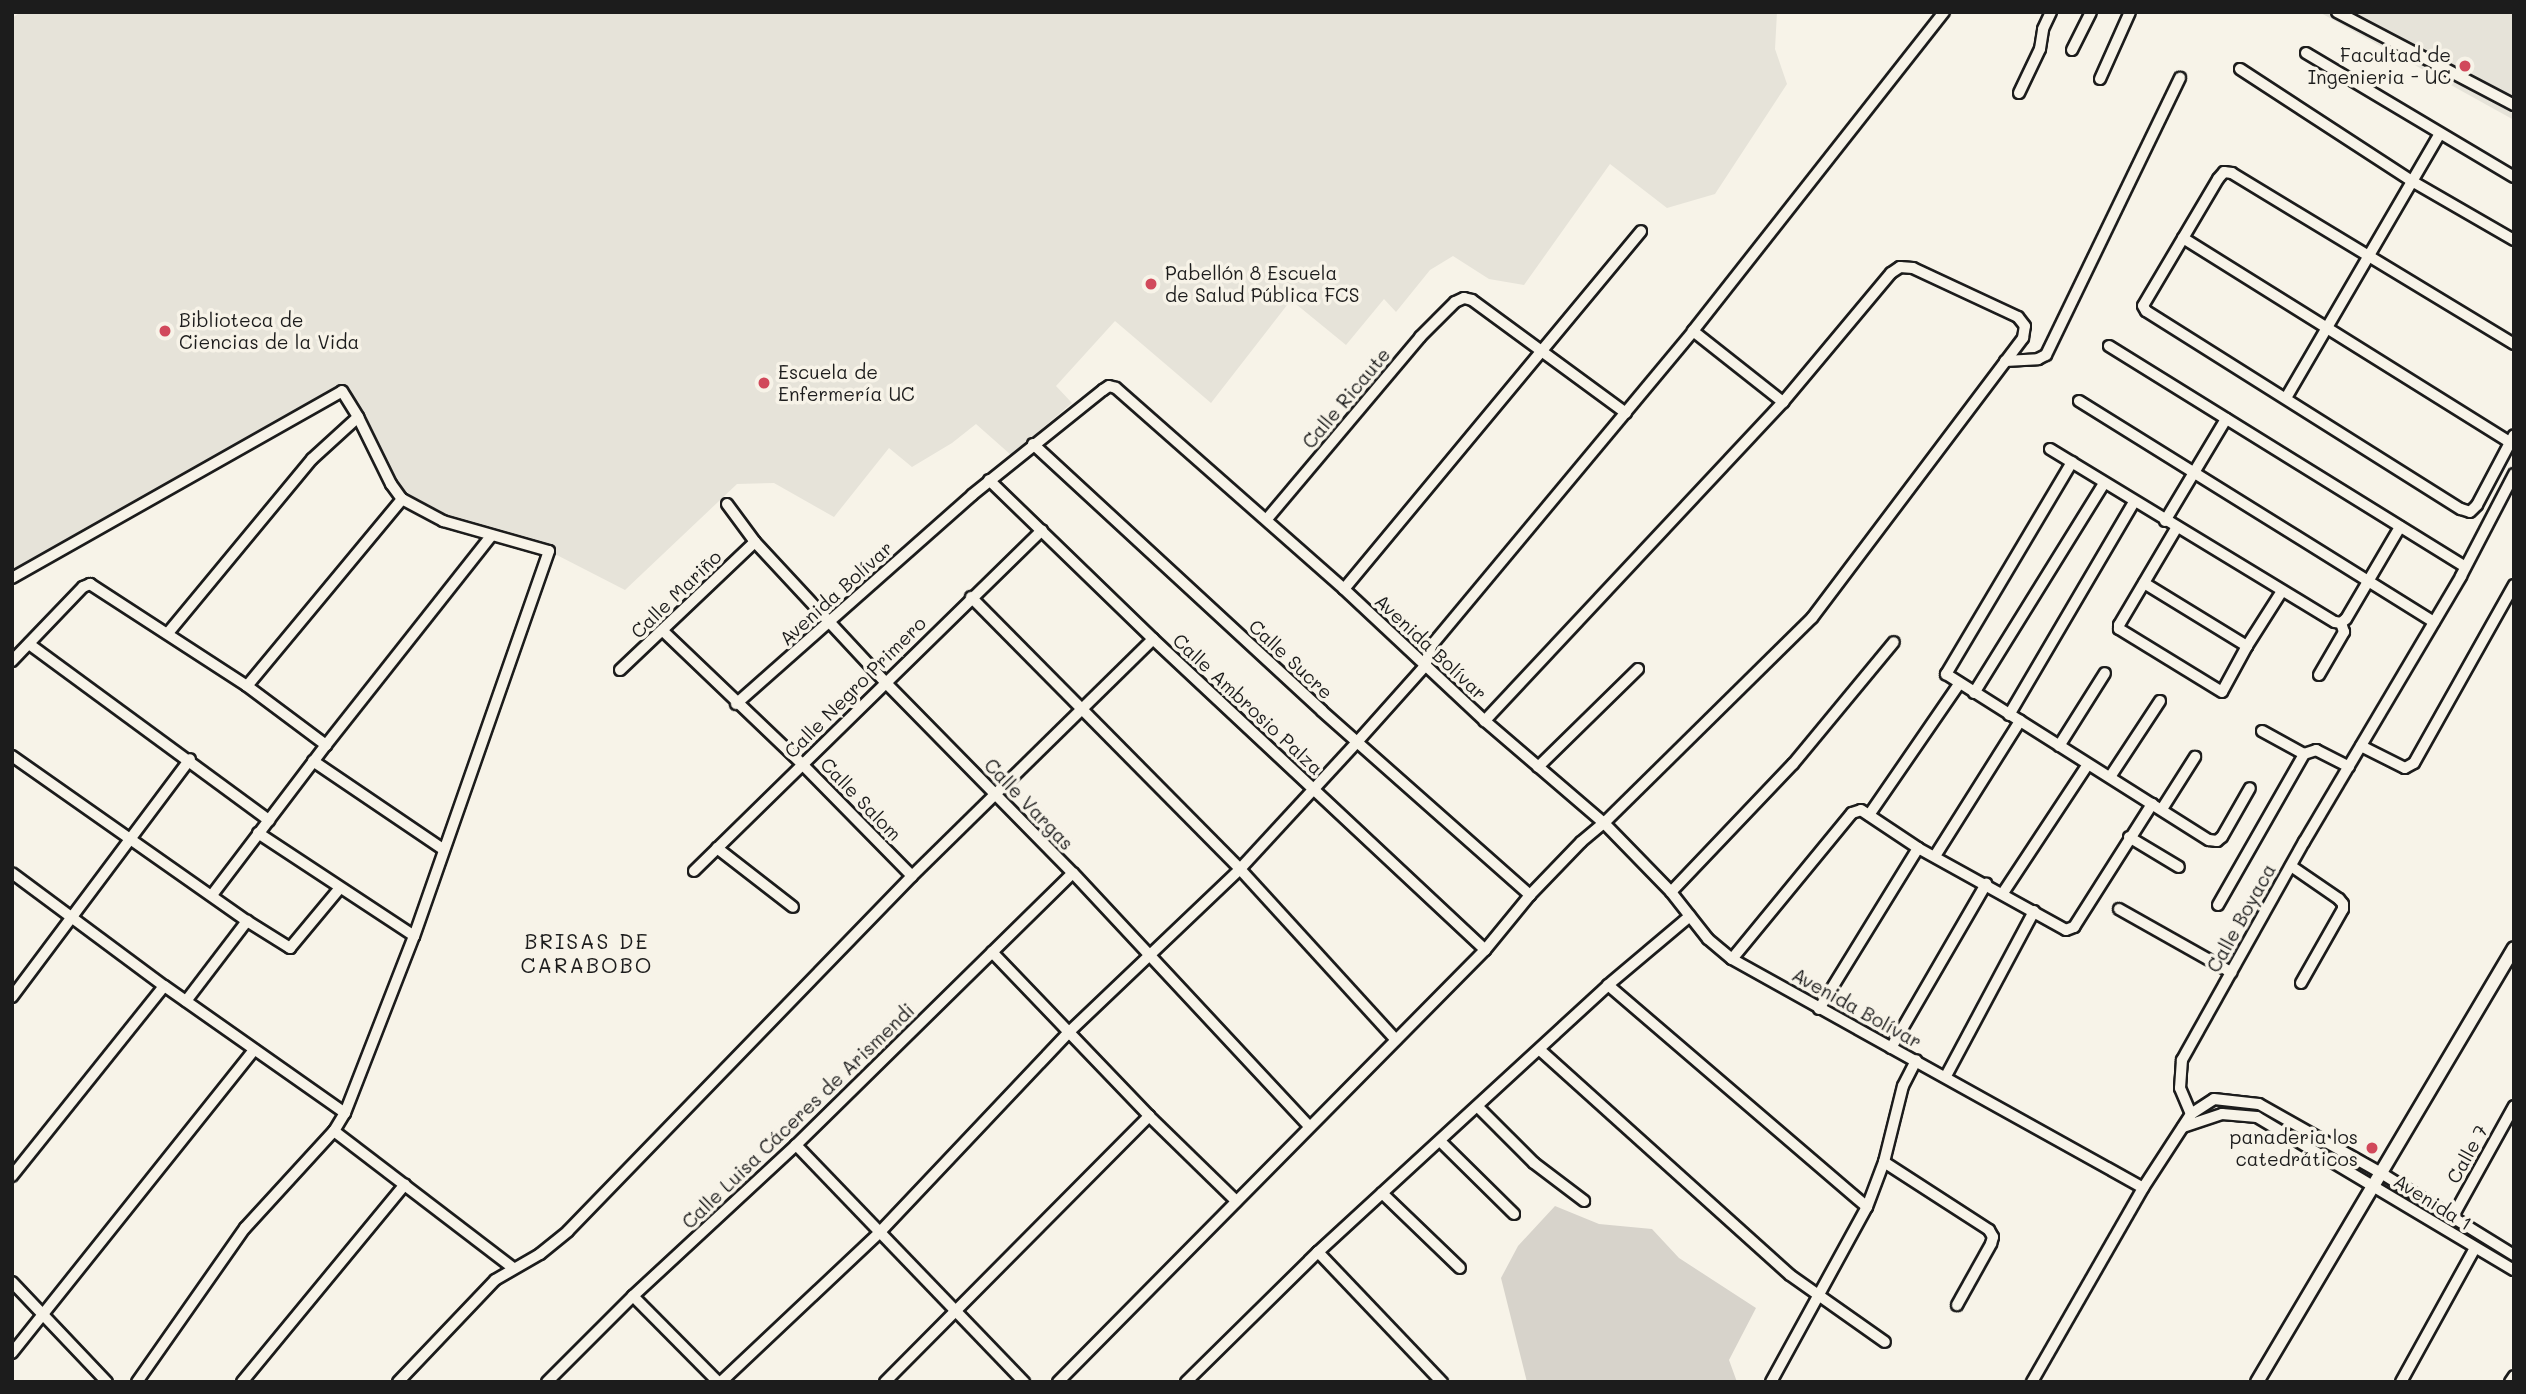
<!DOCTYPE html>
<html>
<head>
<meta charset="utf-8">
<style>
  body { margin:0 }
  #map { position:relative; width:2526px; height:1394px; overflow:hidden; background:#f7f3e8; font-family:Mali,sans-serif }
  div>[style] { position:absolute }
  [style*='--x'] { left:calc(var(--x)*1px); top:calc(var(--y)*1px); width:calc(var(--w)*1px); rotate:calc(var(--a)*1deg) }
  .built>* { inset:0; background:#e6e3d9 }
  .green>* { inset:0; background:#d7d3cb }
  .roads { filter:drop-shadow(2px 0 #1c1c1c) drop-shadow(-2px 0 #1c1c1c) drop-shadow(0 2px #1c1c1c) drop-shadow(0 -2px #1c1c1c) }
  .minor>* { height:10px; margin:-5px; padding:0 5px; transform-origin:5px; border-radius:5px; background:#f7f3e8 }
  .tertiary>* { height:12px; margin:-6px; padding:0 6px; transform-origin:6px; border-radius:6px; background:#f7f3e8 }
  .dots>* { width:19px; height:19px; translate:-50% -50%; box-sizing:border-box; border:4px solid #f7f3e8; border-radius:50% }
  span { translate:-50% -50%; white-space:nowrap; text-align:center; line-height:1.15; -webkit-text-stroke:7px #f7f3e8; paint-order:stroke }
  .poi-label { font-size:19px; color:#1c1c1c }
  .right { translate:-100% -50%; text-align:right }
  .left { translate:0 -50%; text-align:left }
  .street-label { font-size:19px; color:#1c1c1c }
  .neighbourhood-label { font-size:21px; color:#1c1c1c; letter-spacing:2px }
  .frame { position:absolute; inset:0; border:14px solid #1c1c1c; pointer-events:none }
</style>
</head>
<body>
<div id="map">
  <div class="built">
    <i style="clip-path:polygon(21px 12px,1777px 12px,1775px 49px,1787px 84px,1715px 194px,1667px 208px,1610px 164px,1524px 285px,1489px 279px,1453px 256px,1430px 270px,1396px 312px,1384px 299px,1346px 345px,1291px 300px,1211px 403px,1115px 321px,1056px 386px,1072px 403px,1011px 455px,976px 424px,952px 443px,912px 467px,889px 448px,834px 517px,774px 483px,737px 484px,625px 590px,549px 551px,443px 521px,406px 495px,345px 387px,12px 578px,12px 18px)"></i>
    <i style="clip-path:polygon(2319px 12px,2514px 12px,2514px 120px)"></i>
  </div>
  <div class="green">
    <i style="clip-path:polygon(1555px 1206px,1599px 1224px,1652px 1229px,1679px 1258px,1756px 1308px,1729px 1360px,1737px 1382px,1527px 1382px,1501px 1278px,1518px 1246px)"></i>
  </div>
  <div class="roads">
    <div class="minor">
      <i style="--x:2337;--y:12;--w:200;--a:27.7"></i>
      <i style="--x:2072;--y:50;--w:42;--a:-63.4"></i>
      <i style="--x:2306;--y:53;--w:242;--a:30.8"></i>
      <i style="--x:2240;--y:69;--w:203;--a:33.1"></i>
      <i style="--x:2410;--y:180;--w:120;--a:30"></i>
      <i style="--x:2100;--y:79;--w:73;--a:-65.9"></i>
      <i style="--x:2019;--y:93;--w:49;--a:-64.5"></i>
      <i style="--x:2040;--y:49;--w:20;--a:-81"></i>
      <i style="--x:2043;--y:29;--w:19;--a:-65"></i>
      <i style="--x:2183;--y:238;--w:385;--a:32"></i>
      <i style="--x:1693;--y:331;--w:115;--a:38.3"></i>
      <i style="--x:2514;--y:344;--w:330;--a:-148.8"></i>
      <i style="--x:2232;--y:173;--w:8;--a:-173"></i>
      <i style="--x:2224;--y:172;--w:9;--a:131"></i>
      <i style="--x:2218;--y:179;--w:147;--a:120.6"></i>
      <i style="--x:2143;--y:306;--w:6;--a:59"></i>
      <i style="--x:2146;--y:311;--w:372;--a:32.2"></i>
      <i style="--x:2461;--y:509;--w:9;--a:18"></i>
      <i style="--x:2470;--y:512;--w:10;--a:-45"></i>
      <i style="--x:2477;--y:505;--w:79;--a:-62.1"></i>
      <i style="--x:2109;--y:346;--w:419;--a:31.8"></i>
      <i style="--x:2005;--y:361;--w:33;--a:-3"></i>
      <i style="--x:2038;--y:359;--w:9;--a:-27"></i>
      <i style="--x:2046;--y:355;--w:308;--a:-64.2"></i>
      <i style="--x:2286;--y:398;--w:306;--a:-59.8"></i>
      <i style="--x:2079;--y:401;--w:418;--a:31.9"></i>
      <i style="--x:1033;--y:444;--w:393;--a:42.7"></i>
      <i style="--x:1322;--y:711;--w:278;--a:41.5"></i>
      <i style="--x:2050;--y:449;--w:333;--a:31.3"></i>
      <i style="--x:2335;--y:622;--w:6;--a:9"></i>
      <i style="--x:2341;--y:623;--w:6;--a:-39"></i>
      <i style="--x:2346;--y:619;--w:107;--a:-59.6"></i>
      <i style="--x:2072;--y:462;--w:247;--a:120.7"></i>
      <i style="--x:1946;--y:674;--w:311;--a:32.3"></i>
      <i style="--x:2209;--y:840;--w:8;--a:7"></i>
      <i style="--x:2217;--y:841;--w:6;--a:-39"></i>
      <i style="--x:2222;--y:837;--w:56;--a:-60.3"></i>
      <i style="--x:989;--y:480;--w:228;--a:44.1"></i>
      <i style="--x:1153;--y:639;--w:455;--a:43.1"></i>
      <i style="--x:727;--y:504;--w:47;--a:53.6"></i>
      <i style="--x:755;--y:542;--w:192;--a:47.1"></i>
      <i style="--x:886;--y:683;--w:267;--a:45.5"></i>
      <i style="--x:1073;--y:873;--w:346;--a:47"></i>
      <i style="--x:1267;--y:519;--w:238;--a:-49.9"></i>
      <i style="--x:1420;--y:337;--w:49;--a:-45"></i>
      <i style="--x:1455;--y:302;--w:10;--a:-24"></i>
      <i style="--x:1464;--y:298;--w:8;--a:14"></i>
      <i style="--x:1472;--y:300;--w:191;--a:36.3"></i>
      <i style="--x:2165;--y:521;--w:119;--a:-59.1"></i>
      <i style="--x:12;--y:578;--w:379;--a:-29.5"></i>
      <i style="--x:342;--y:391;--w:31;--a:58"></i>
      <i style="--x:358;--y:417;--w:75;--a:63.8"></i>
      <i style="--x:391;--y:484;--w:19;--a:54"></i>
      <i style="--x:402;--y:499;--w:47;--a:28.2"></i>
      <i style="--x:443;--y:521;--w:110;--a:15.8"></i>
      <i style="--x:549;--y:551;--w:408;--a:109.3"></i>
      <i style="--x:414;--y:936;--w:190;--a:111.3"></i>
      <i style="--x:345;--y:1113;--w:221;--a:-144.9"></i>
      <i style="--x:164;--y:986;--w:189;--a:-143.4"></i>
      <i style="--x:2144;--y:583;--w:121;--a:31.5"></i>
      <i style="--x:2247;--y:646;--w:52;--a:118.5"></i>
      <i style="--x:2222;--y:692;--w:121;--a:-148.5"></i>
      <i style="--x:2119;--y:629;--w:4;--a:-90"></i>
      <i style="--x:2119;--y:625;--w:114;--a:-59.4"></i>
      <i style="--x:1344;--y:589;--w:465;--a:-50.3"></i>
      <i style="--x:971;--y:597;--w:383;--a:45.3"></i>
      <i style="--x:1240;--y:869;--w:231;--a:47.6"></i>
      <i style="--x:663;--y:631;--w:192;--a:43.7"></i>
      <i style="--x:802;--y:764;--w:157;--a:45.5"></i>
      <i style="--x:168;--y:633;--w:226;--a:-50.4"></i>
      <i style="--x:312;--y:459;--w:62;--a:-42.4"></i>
      <i style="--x:29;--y:644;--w:298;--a:36.3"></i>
      <i style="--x:2247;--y:646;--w:65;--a:-57.5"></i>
      <i style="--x:12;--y:661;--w:103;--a:-46.2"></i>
      <i style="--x:83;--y:587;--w:8;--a:-23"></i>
      <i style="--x:90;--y:584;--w:187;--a:33"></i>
      <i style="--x:247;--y:686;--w:99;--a:36.8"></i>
      <i style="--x:620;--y:670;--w:186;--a:-43.5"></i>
      <i style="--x:2319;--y:675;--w:50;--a:-59.8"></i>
      <i style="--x:2344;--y:632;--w:9;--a:-108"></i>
      <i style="--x:247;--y:686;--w:243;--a:-50.3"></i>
      <i style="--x:1974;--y:693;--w:247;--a:-58.2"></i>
      <i style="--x:736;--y:704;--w:315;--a:-41.5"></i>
      <i style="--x:972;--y:495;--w:168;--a:-38.7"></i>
      <i style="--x:1103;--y:390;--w:7;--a:-34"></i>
      <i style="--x:1109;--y:386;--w:7;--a:16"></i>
      <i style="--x:1116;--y:388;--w:304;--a:41.4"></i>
      <i style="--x:1344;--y:589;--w:193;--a:43.1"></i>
      <i style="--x:1485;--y:721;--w:157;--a:40.6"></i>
      <i style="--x:1604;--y:823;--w:96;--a:45.8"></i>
      <i style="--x:1671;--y:892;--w:60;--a:51.8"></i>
      <i style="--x:1708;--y:939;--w:31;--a:40"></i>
      <i style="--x:1732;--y:959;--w:470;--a:29.1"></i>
      <i style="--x:2009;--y:715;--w:247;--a:-59.6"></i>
      <i style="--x:2262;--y:731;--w:48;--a:28.7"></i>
      <i style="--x:2059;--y:746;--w:86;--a:-57.8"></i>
      <i style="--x:2361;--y:746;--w:49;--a:26.6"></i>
      <i style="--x:2405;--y:768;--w:10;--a:-29"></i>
      <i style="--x:2414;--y:763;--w:204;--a:-60.7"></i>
      <i style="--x:12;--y:756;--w:287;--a:35.1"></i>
      <i style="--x:247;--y:921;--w:51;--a:32.1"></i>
      <i style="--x:290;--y:948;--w:78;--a:-50.2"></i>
      <i style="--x:313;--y:761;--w:157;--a:34.1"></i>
      <i style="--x:1538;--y:767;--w:140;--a:-44.4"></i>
      <i style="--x:2110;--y:777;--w:91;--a:-56.7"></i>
      <i style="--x:2162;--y:809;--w:62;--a:-57.6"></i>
      <i style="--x:1869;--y:815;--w:159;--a:-55.5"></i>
      <i style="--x:258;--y:833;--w:187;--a:33.4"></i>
      <i style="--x:2129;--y:837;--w:58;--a:31"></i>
      <i style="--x:717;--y:848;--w:96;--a:37.8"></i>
      <i style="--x:1935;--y:856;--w:160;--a:-57.8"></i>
      <i style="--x:2291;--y:866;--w:58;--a:34.5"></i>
      <i style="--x:2339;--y:899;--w:6;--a:51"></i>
      <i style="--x:2343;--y:904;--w:5;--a:90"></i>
      <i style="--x:2343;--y:909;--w:85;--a:119.6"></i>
      <i style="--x:694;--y:871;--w:487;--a:-44.4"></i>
      <i style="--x:1671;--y:892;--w:177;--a:-46.4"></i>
      <i style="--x:1793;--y:764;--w:158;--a:-50.4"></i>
      <i style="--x:2003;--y:893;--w:154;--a:-56.6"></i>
      <i style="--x:212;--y:895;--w:188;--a:-52.8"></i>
      <i style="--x:326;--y:745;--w:266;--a:-51.7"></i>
      <i style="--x:2218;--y:905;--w:174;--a:-60.3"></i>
      <i style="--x:2304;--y:754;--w:13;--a:-18"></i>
      <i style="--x:2316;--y:750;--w:37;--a:27"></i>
      <i style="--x:2119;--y:909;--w:129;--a:29.4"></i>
      <i style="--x:992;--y:952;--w:227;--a:46.2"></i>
      <i style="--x:1149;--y:1116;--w:122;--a:44.3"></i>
      <i style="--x:1732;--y:959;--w:189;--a:-50.6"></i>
      <i style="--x:1852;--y:813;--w:9;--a:-18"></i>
      <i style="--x:1861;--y:810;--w:69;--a:33.7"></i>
      <i style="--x:1918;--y:848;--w:169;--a:29"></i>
      <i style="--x:2066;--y:930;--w:9;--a:-21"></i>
      <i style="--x:2074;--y:927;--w:146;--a:-57.6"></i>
      <i style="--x:1608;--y:985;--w:341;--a:40.6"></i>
      <i style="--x:12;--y:997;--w:297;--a:-53.2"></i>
      <i style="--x:186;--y:1001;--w:101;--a:-52.7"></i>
      <i style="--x:1819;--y:1009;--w:189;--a:-58.4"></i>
      <i style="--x:1891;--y:1048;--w:190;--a:-59.9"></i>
      <i style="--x:1540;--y:1050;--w:336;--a:42"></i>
      <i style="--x:1790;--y:1275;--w:116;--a:35.2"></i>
      <i style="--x:1946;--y:1076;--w:187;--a:-61.9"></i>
      <i style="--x:1478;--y:1107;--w:79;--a:45"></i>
      <i style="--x:1534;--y:1163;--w:63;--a:37.2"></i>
      <i style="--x:2191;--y:1114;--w:27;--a:-33"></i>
      <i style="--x:2214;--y:1099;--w:45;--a:6.3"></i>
      <i style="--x:2259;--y:1104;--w:140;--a:29.5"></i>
      <i style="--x:2381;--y:1173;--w:156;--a:31.7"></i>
      <i style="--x:2183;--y:1127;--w:41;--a:-18.4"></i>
      <i style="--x:2222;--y:1114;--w:35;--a:5"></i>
      <i style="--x:2257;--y:1117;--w:299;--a:30.8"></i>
      <i style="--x:334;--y:1131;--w:225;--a:37.4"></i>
      <i style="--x:1440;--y:1141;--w:104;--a:44.6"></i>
      <i style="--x:796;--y:1145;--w:329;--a:46.1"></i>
      <i style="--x:1884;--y:1162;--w:125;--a:32.9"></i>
      <i style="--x:1989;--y:1230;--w:8;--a:60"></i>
      <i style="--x:1993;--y:1237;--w:7;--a:106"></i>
      <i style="--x:1991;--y:1244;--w:70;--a:119.1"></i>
      <i style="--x:12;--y:1176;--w:243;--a:-51.3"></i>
      <i style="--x:1382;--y:1193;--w:108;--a:43.9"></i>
      <i style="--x:2452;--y:1218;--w:128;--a:-61"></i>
      <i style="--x:1318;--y:1252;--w:180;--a:46.4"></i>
      <i style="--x:12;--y:1282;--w:138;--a:46.5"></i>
      <i style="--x:633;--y:1296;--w:121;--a:45.3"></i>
      <i style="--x:12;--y:1353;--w:388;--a:-51.4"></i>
      <i style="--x:137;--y:1382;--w:188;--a:-55"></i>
      <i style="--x:245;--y:1228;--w:132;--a:-47.5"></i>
      <i style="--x:334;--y:1131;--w:21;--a:-59"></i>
      <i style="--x:242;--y:1382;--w:256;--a:-50.5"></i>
      <i style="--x:398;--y:1382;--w:141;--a:-46.4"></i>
      <i style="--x:495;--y:1280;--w:52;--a:-30"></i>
      <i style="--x:540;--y:1254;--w:36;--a:-39"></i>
      <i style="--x:568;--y:1231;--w:494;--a:-45.9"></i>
      <i style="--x:912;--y:876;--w:338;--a:-44.5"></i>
      <i style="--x:547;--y:1382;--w:122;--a:-45"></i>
      <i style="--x:633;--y:1296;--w:222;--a:-42.8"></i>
      <i style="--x:796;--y:1145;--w:388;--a:-44.5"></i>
      <i style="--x:721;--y:1382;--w:217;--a:-43.3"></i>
      <i style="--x:879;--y:1233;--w:277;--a:-46.6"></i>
      <i style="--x:1069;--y:1032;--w:236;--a:-43.6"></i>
      <i style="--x:1240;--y:869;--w:174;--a:-47.3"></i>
      <i style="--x:1358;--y:741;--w:101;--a:-48.2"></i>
      <i style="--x:1425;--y:666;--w:21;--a:-73"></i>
      <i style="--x:1431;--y:646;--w:410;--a:-50.2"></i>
      <i style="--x:1693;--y:331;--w:406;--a:-51.8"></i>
      <i style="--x:885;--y:1382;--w:375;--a:-45.2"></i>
      <i style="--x:1058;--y:1382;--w:607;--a:-45.33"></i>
      <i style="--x:1485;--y:950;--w:71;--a:-50.7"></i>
      <i style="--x:1530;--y:895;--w:74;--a:-46.1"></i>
      <i style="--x:1581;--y:842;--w:30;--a:-40"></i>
      <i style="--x:1604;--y:823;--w:292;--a:-44.6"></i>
      <i style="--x:1812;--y:618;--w:351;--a:-53"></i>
      <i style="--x:2023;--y:338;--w:12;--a:-81"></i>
      <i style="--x:2025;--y:326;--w:11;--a:-128"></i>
      <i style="--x:2018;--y:317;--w:116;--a:-155"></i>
      <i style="--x:1913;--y:268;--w:13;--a:-176"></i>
      <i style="--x:1900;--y:267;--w:11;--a:146"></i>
      <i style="--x:1891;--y:273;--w:168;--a:129.9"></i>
      <i style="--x:1783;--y:402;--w:437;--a:133.1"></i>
      <i style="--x:1186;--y:1382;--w:185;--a:-44.6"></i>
      <i style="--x:1318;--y:1252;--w:394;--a:-42.6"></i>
      <i style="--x:1608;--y:985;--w:107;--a:-40.1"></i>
      <i style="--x:1771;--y:1382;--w:200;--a:-61.3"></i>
      <i style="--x:1867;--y:1207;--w:48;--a:-69.3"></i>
      <i style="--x:1884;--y:1162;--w:78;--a:-76"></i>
      <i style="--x:1903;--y:1086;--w:29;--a:-63"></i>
      <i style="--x:2032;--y:1382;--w:224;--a:-60.2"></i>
      <i style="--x:2143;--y:1188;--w:88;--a:-57"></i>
      <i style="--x:2191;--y:1114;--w:28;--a:-113"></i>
      <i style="--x:2180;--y:1088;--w:28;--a:-86"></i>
      <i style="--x:2182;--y:1060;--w:250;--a:-60.8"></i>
      <i style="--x:2304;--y:842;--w:309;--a:-59.4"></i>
      <i style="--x:2461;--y:576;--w:115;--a:-62.5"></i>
      <i style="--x:2401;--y:1382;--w:153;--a:-61.1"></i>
      <i style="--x:2510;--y:1382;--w:7;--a:-56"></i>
    </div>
    <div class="tertiary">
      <i style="--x:2257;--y:1382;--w:504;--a:-59.37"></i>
    </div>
  </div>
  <div class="dots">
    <i style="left:2465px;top:66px;background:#d1495b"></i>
    <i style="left:1151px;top:284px;background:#d1495b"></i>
    <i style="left:165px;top:331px;background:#d1495b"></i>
    <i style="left:764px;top:383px;background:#d1495b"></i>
    <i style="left:2372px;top:1148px;background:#d1495b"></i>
  </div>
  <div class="poi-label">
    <span class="right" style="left:2451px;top:66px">Facultad de<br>Ingenieria - UC</span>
    <span class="left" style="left:1165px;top:284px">Pabellón 8 Escuela<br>de Salud Pública FCS</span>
    <span class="left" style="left:179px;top:331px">Biblioteca de<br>Ciencias de la Vida</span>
    <span class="left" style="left:778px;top:383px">Escuela de<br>Enfermería UC</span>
    <span class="right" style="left:2358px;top:1148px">panaderia los<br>catedráticos</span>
  </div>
  <div class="street-label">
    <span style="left:1346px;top:398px;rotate:-50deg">Calle Ricaute</span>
    <span style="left:836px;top:593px;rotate:-42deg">Avenida Bolívar</span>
    <span style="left:676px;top:594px;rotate:-44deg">Calle Mariño</span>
    <span style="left:1431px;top:647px;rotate:43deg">Avenida Bolívar</span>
    <span style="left:1291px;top:659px;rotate:43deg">Calle Sucre</span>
    <span style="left:855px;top:687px;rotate:-45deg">Calle Negro Primero</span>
    <span style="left:1248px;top:704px;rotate:43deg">Calle Ambrosio Palza</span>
    <span style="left:861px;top:799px;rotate:46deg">Calle Salom</span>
    <span style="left:1029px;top:804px;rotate:46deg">Calle Vargas</span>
    <span style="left:2241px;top:918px;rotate:-61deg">Calle Boyaca</span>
    <span style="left:1857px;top:1008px;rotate:29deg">Avenida Bolívar</span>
    <span style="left:798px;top:1116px;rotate:-44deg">Calle Luisa Cáceres de Arismendi</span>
    <span style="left:2467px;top:1154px;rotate:-61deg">Calle 7</span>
    <span style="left:2433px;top:1202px;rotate:32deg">Avenida 1</span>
  </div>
  <div class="neighbourhood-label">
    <span style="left:587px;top:953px">BRISAS DE<br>CARABOBO</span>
  </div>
  <div class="frame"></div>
</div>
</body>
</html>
